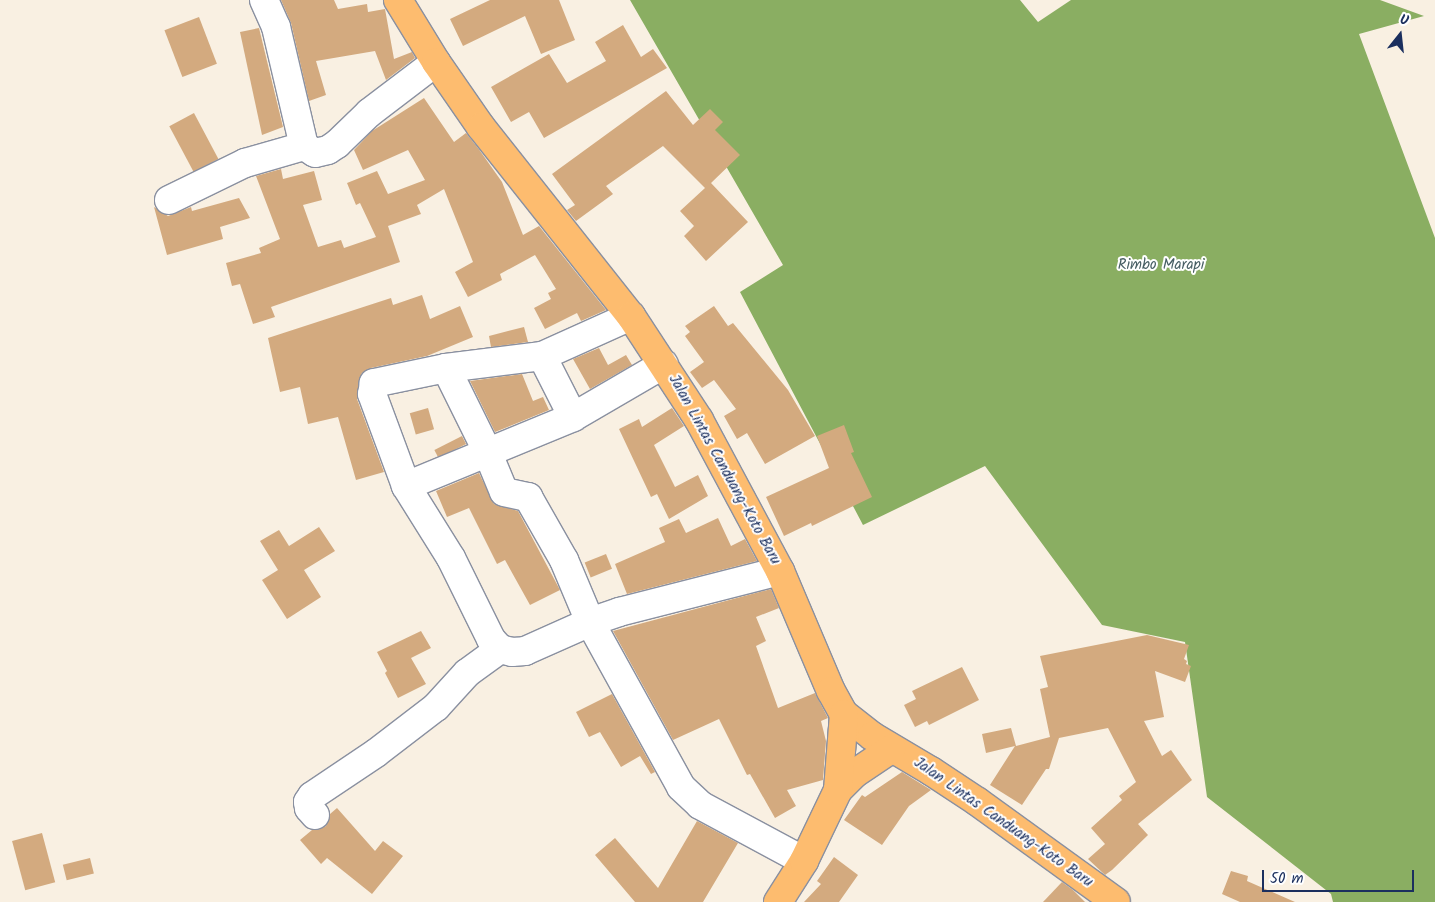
<!DOCTYPE html>
<html>
<head>
<meta charset="utf-8">
<style>
  body { margin:0 }
  #map { position:relative; width:1435px; height:902px; overflow:hidden; background:#f9f0e2; font-family:Kalam,sans-serif }
  div>[style] { position:absolute }
  [style*='--x'] { left:calc(var(--x)*1px); top:calc(var(--y)*1px); width:calc(var(--w)*1px); rotate:calc(var(--a)*1deg) }
  .forest>* { inset:0; background:#8aae62 }
  .building>* { inset:0; background:#d3aa7f; transform-origin:0 0 }
  .roads { filter:drop-shadow(1px 0 #8a90a0) drop-shadow(-1px 0 #8a90a0) drop-shadow(0 1px #8a90a0) drop-shadow(0 -1px #8a90a0) }
  .minor>* { height:28px; margin:-14px; padding:0 14px; transform-origin:14px; border-radius:14px; background:#fff }
  .major>* { height:28px; margin:-14px; padding:0 14px; transform-origin:14px; border-radius:14px; background:#fdbc6f }
  span { translate:-50% -50%; white-space:nowrap; text-align:center; line-height:1.15; -webkit-text-stroke:4px #fff; paint-order:stroke }
  .park-label { font-size:15px; color:#475e63 }
  .street-label { font-size:15px; color:#1b2f5e }
  .north { position:absolute; left:1375px; top:10px; width:50px; height:50px; -webkit-text-stroke:4px #fff; paint-order:stroke; rotate:16deg; font-size:14px; font-weight:700; line-height:20px; text-align:center; color:#1b2f5e }
  .north::after { content:''; display:block; margin:auto; width:18px; height:22px; background:#1b2f5e; clip-path:polygon(50% 0,100% 100%,50% 72%,0 100%) }
  .scale { position:absolute; left:1262px; top:870px; width:152px; height:22px; box-sizing:border-box; border:2px solid #1b2f5e; border-top:0; padding-left:6px; font-size:15px; line-height:18px; white-space:nowrap; color:#1b2f5e; -webkit-text-stroke:4px #fff; paint-order:stroke }
</style>
</head>
<body>
<div id="map">
  <div class="forest">
    <i style="clip-path:polygon(630px 0,1020px 0,1038px 22px,1071px 0,1380px 0,1424px 16px,1359px 34px,1435px 238px,1435px 902px,1333px 902px,1331px 894px,1207px 797px,1185px 642px,1102px 625px,985px 466px,863px 525px,740px 292px,783px 265px)"></i>
  </div>
  <div class="building">
    <i style="clip-path:polygon(281px 0,334px 0,338px 9px,367px 4px,368px 12px,385px 9px,394px 59px,412px 52px,415px 58px,386px 80px,375px 51px,316px 61px,326px 95px,309px 101px,291px 23px)"></i>
    <i style="clip-path:polygon(490px 0,559px 0,575px 40px,541px 54px,525px 16px,463px 46px,450px 19px)"></i>
    <i style="left:199px;top:17px;width:50px;height:37px;rotate:69deg"></i>
    <i style="clip-path:polygon(623px 25px,641px 57px,653px 49px,667px 68px,544px 138px,529px 112px,511px 122px,491px 87px,549px 54px,567px 83px,606px 61px,595px 42px)"></i>
    <i style="clip-path:polygon(259px 28px,283px 127px,262px 135px,240px 32px)"></i>
    <i style="clip-path:polygon(666px 91px,693px 125px,710px 109px,723px 122px,715px 130px,740px 155px,711px 183px,748px 222px,706px 261px,684px 236px,694px 226px,680px 211px,705px 188px,663px 146px,606px 186px,613px 194px,576px 221px,567px 210px,575px 205px,552px 174px)"></i>
    <i style="clip-path:polygon(424px 98px,454px 142px,466px 133px,478px 148px,502px 182px,523px 235px,539px 226px,606px 310px,581px 321px,577px 313px,545px 329px,534px 308px,551px 299px,548px 293px,556px 289px,535px 255px,500px 274px,502px 280px,468px 297px,455px 272px,473px 262px,444px 189px,417px 205px,421px 214px,388px 226px,400px 262px,271px 307px,275px 317px,253px 324px,240px 284px,232px 286px,226px 263px,261px 253px,259px 248px,280px 239px,256px 176px,281px 169px,283px 179px,314px 171px,322px 200px,303px 205px,318px 247px,341px 240px,344px 248px,376px 237px,360px 203px,356px 205px,347px 183px,377px 171px,388px 194px,425px 180px,408px 150px,363px 170px,354px 150px,372px 131px)"></i>
    <i style="left:194px;top:113px;width:52px;height:28px;rotate:62deg"></i>
    <i style="clip-path:polygon(239px 198px,250px 218px,220px 227px,223px 239px,167px 255px,154px 207px,168px 216px,191px 207px,192px 211px)"></i>
    <i style="clip-path:polygon(422px 295px,430px 319px,460px 306px,473px 337px,427px 356px,371px 368px,362px 373px,359px 380px,357px 399px,384px 472px,356px 480px,338px 417px,308px 424px,300px 387px,280px 392px,268px 338px,391px 298px,393px 305px)"></i>
    <i style="clip-path:polygon(714px 306px,728px 326px,733px 323px,788px 390px,815px 436px,765px 464px,747px 433px,737px 439px,724px 416px,736px 409px,714px 380px,702px 388px,690px 372px,704px 362px,685px 336px,690px 332px,685px 326px)"></i>
    <i style="clip-path:polygon(524px 327px,528px 342px,491px 347px,489px 336px)"></i>
    <i style="clip-path:polygon(599px 348px,608px 365px,626px 355px,632px 365px,590px 389px,573px 359px)"></i>
    <i style="clip-path:polygon(522px 374px,533px 401px,543px 397px,549px 410px,495px 432px,470px 381px)"></i>
    <i style="left:428px;top:408px;width:22px;height:19px;rotate:74deg"></i>
    <i style="clip-path:polygon(672px 408px,684px 426px,654px 445px,675px 487px,698px 475px,708px 496px,669px 519px,657px 494px,651px 497px,619px 429px,639px 419px,642px 427px)"></i>
    <i style="clip-path:polygon(844px 425px,854px 452px,851px 453px,872px 497px,812px 526px,811px 523px,784px 536px,766px 497px,829px 468px,817px 436px)"></i>
    <i style="left:462px;top:436px;width:9px;height:31px;rotate:63deg"></i>
    <i style="clip-path:polygon(479px 473px,494px 504px,518px 511px,560px 590px,530px 605px,505px 560px,497px 564px,469px 508px,447px 517px,436px 491px)"></i>
    <i style="clip-path:polygon(718px 518px,731px 546px,745px 539px,757px 561px,627px 594px,615px 564px,665px 542px,659px 528px,679px 519px,686px 533px)"></i>
    <i style="clip-path:polygon(319px 527px,335px 551px,304px 570px,321px 597px,287px 619px,262px 580px,278px 570px,260px 541px,279px 530px,289px 546px)"></i>
    <i style="left:606px;top:554px;width:16px;height:23px;rotate:68deg"></i>
    <i style="clip-path:polygon(771px 589px,779px 608px,756px 617px,766px 641px,756px 646px,778px 708px,815px 693px,828px 718px,821px 721px,826px 741px,823px 780px,787px 790px,796px 806px,775px 818px,750px 774px,747px 775px,719px 719px,673px 740px,613px 631px)"></i>
    <i style="clip-path:polygon(421px 631px,431px 648px,411px 658px,426px 684px,398px 698px,385px 673px,387px 671px,377px 652px)"></i>
    <i style="clip-path:polygon(1147px 635px,1189px 645px,1184px 659px,1187px 661px,1186px 664px,1191px 666px,1185px 682px,1155px 671px,1164px 717px,1144px 721px,1162px 756px,1171px 750px,1192px 780px,1138px 824px,1148px 835px,1112px 870px,1105px 875px,1088px 859px,1105px 844px,1091px 828px,1122px 800px,1119px 796px,1136px 782px,1108px 728px,1059px 738px,1049px 769px,1046px 769px,1022px 805px,990px 785px,1015px 746px,986px 753px,982px 734px,1011px 728px,1016px 746px,1050px 737px,1040px 689px,1048px 687px,1040px 656px)"></i>
    <i style="clip-path:polygon(962px 667px,979px 700px,929px 725px,927px 721px,915px 727px,904px 705px,916px 699px,912px 691px)"></i>
    <i style="clip-path:polygon(612px 694px,655px 772px,651px 774px,640px 756px,621px 767px,600px 732px,589px 737px,576px 712px)"></i>
    <i style="clip-path:polygon(902px 772px,931px 790px,909px 806px,882px 845px,844px 820px,862px 795px,865px 797px)"></i>
    <i style="clip-path:polygon(337px 808px,375px 851px,383px 841px,403px 856px,372px 894px,327px 858px,321px 864px,300px 840px,312px 830px,318px 830px,326px 826px,330px 814px)"></i>
    <i style="clip-path:polygon(697px 821px,738px 843px,703px 902px,635px 902px,595px 855px,615px 838px,658px 888px)"></i>
    <i style="left:42px;top:833px;width:51px;height:31px;rotate:75deg"></i>
    <i style="clip-path:polygon(834px 857px,858px 875px,839px 902px,804px 902px,821px 884px,817px 881px)"></i>
    <i style="left:90px;top:858px;width:16px;height:28px;rotate:76deg"></i>
    <i style="clip-path:polygon(1231px 871px,1248px 876px,1247px 881px,1295px 902px,1240px 902px,1222px 894px)"></i>
    <i style="clip-path:polygon(1062px 882px,1073px 890px,1085px 902px,1043px 902px)"></i>
  </div>
  <div class="roads">
    <div class="minor">
      <i style="--x:264;--y:0;--w:30;--a:66"></i>
      <i style="--x:276;--y:27;--w:122;--a:76.8"></i>
      <i style="--x:169;--y:200;--w:85;--a:-26"></i>
      <i style="--x:245;--y:163;--w:61;--a:-16.1"></i>
      <i style="--x:304;--y:146;--w:13;--a:32"></i>
      <i style="--x:315;--y:153;--w:13;--a:-13"></i>
      <i style="--x:328;--y:150;--w:11;--a:-34"></i>
      <i style="--x:337;--y:144;--w:45;--a:-44.1"></i>
      <i style="--x:369;--y:113;--w:84;--a:-37.3"></i>
      <i style="--x:631;--y:316;--w:98;--a:155.8"></i>
      <i style="--x:542;--y:356;--w:97;--a:172.9"></i>
      <i style="--x:446;--y:368;--w:74;--a:168.2"></i>
      <i style="--x:374;--y:383;--w:11;--a:100"></i>
      <i style="--x:372;--y:394;--w:98;--a:69.7"></i>
      <i style="--x:406;--y:486;--w:85;--a:58"></i>
      <i style="--x:451;--y:558;--w:90;--a:63.7"></i>
      <i style="--x:491;--y:639;--w:13;--a:48"></i>
      <i style="--x:500;--y:649;--w:12;--a:14"></i>
      <i style="--x:512;--y:652;--w:13;--a:-4"></i>
      <i style="--x:525;--y:651;--w:71;--a:-24"></i>
      <i style="--x:590;--y:622;--w:31;--a:-19"></i>
      <i style="--x:619;--y:612;--w:166;--a:-14.3"></i>
      <i style="--x:542;--y:356;--w:68;--a:63.1"></i>
      <i style="--x:446;--y:368;--w:93;--a:63.7"></i>
      <i style="--x:487;--y:451;--w:44;--a:67.5"></i>
      <i style="--x:504;--y:492;--w:25;--a:12"></i>
      <i style="--x:528;--y:497;--w:73;--a:60.3"></i>
      <i style="--x:564;--y:560;--w:67;--a:67.2"></i>
      <i style="--x:590;--y:622;--w:188;--a:61.1"></i>
      <i style="--x:681;--y:787;--w:26;--a:43"></i>
      <i style="--x:700;--y:805;--w:118;--a:28.3"></i>
      <i style="--x:406;--y:486;--w:181;--a:-22.4"></i>
      <i style="--x:573;--y:417;--w:105;--a:-30.2"></i>
      <i style="--x:315;--y:815;--w:9;--a:-131"></i>
      <i style="--x:309;--y:808;--w:6;--a:-99"></i>
      <i style="--x:308;--y:802;--w:7;--a:-56"></i>
      <i style="--x:312;--y:796;--w:77;--a:-33.9"></i>
      <i style="--x:376;--y:753;--w:76;--a:-37.5"></i>
      <i style="--x:436;--y:707;--w:46;--a:-47.6"></i>
      <i style="--x:467;--y:673;--w:41;--a:-36"></i>
    </div>
    <div class="major">
      <i style="--x:398;--y:0;--w:73;--a:58.5"></i>
      <i style="--x:436;--y:62;--w:79;--a:55.3"></i>
      <i style="--x:481;--y:127;--w:241;--a:51.6"></i>
      <i style="--x:631;--y:316;--w:124;--a:56.8"></i>
      <i style="--x:699;--y:420;--w:171;--a:61.8"></i>
      <i style="--x:780;--y:571;--w:130;--a:67"></i>
      <i style="--x:831;--y:691;--w:26;--a:61"></i>
      <i style="--x:844;--y:714;--w:36;--a:38"></i>
      <i style="--x:872;--y:736;--w:69;--a:30.7"></i>
      <i style="--x:931;--y:771;--w:56;--a:33.4"></i>
      <i style="--x:978;--y:802;--w:170;--a:35.9"></i>
      <i style="--x:838;--y:790;--w:23;--a:-45"></i>
      <i style="--x:854;--y:774;--w:45;--a:-34"></i>
      <i style="--x:778;--y:902;--w:49;--a:-57.6"></i>
      <i style="--x:804;--y:861;--w:79;--a:-64.4"></i>
      <i style="--x:838;--y:790;--w:76;--a:-85.5"></i>
    </div>
  </div>
  <div class="park-label">
    <span style="left:1161px;top:266px">Rimbo Marapi</span>
  </div>
  <div class="street-label">
    <span style="left:724px;top:470px;rotate:61deg">Jalan Lintas Canduang-Koto Baru</span>
    <span style="left:1003px;top:823px;rotate:35deg">Jalan Lintas Canduang-Koto Baru</span>
  </div>
  <div class="north">U</div>
  <div class="scale">50 m</div>
</div>
</body>
</html>
